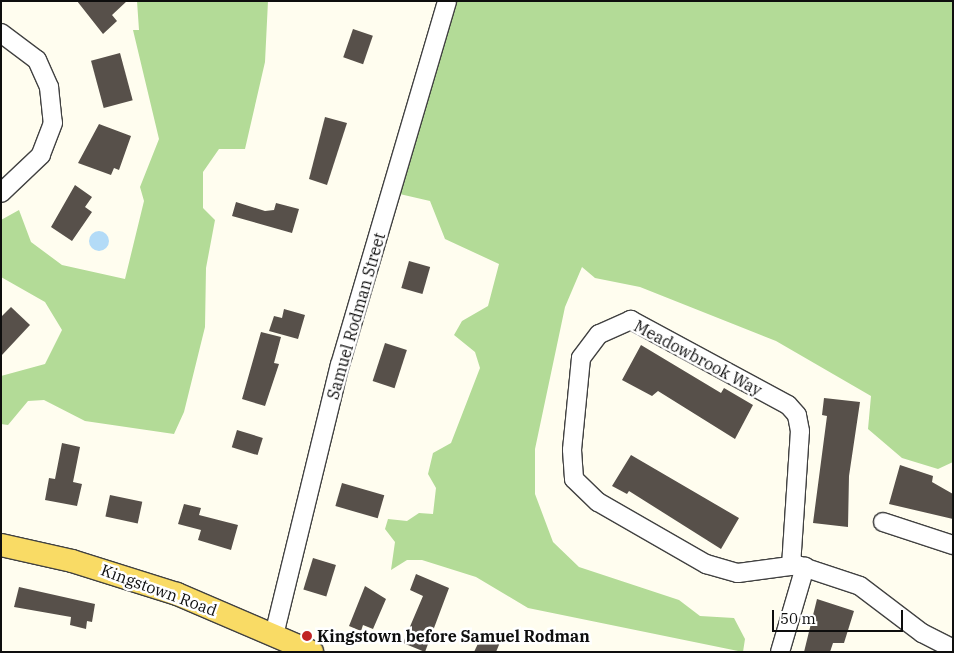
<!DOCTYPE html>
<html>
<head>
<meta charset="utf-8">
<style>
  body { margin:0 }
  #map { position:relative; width:954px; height:653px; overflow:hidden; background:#fffdef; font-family:"IBM Plex Serif",serif }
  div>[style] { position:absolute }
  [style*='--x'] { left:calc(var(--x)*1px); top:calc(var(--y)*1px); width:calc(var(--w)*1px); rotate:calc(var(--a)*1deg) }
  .forest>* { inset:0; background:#b3db97 }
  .water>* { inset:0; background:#b3dbf7 }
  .round { border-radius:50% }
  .building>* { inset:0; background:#57504a; transform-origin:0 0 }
  .roads { filter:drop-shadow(1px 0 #414141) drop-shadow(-1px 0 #414141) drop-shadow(0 1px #414141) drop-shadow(0 -1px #414141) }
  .minor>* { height:18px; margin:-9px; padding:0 9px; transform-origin:9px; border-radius:9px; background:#fff }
  .major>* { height:22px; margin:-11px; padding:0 11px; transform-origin:11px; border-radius:11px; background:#f9db65 }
  .dots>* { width:14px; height:14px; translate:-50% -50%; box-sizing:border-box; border:2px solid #fff; border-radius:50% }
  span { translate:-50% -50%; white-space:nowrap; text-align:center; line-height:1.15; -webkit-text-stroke:5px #fff; paint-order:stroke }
  .street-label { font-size:16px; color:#0e0e0e }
  .poi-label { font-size:16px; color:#0e0e0e; font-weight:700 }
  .left { translate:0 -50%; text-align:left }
  .frame { position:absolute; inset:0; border:2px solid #0e0e0e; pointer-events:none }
  .scale { position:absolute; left:772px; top:610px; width:131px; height:22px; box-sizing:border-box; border:2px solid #0e0e0e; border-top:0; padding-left:6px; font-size:15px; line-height:18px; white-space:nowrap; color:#0e0e0e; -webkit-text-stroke:4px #fff; paint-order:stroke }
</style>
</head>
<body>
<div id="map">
  <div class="forest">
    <i style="clip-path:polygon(137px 1px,268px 1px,265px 62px,245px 149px,219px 149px,203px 172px,203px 208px,215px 220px,206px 268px,205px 327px,184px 412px,174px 434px,85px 421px,44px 400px,28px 401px,8px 425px,1px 424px,1px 376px,45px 364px,62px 330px,45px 302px,1px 277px,1px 220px,19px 210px,31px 242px,62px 265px,125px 279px,144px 201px,140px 187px,159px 139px,133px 30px,139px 30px)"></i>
    <i style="clip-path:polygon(445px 1px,953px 1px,953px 462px,938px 469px,902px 458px,868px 429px,871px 396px,776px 341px,640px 287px,595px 278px,582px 267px,565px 307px,535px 449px,535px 494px,553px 542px,579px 567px,679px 600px,700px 616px,734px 618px,745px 639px,743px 652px,528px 608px,476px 577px,422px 560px,407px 560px,391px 570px,395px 542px,385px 529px,388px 519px,407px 521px,419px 513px,433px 514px,436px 488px,428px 474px,433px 453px,451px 443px,480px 368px,475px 352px,454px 335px,462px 321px,488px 306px,499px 264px,445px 239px,430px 201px,391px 192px)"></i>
  </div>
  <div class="water">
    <i class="round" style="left:89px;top:231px;width:20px;height:20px"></i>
  </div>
  <div class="building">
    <i style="clip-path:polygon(77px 1px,127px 1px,112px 15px,117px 21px,103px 34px)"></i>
    <i style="left:353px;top:29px;width:21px;height:30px;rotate:19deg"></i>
    <i style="left:120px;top:53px;width:49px;height:30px;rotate:75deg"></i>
    <i style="clip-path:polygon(325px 117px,347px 123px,327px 185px,309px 179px)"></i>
    <i style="clip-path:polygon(99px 124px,131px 136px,119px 170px,114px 168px,111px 175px,78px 163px)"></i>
    <i style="clip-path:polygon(75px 185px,92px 197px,85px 207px,92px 212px,72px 241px,51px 227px)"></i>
    <i style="clip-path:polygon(236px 202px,265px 211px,274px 210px,276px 203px,299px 209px,292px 233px,232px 216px)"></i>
    <i style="left:409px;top:261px;width:22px;height:28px;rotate:16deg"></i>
    <i style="clip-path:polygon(11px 307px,30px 325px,1px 356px,1px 317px)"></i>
    <i style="clip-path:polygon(284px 309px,305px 315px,298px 339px,269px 331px,274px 316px,282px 318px)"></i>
    <i style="clip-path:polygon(261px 332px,281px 337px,274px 363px,279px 364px,265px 406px,242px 399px)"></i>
    <i style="left:385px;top:343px;width:23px;height:40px;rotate:18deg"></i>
    <i style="clip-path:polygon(641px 345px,721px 393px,724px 388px,753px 405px,735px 439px,658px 391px,652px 396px,622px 380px)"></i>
    <i style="clip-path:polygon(824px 398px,860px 402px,849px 476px,848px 527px,813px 523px,827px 416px,822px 415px)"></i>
    <i style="left:237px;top:430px;width:27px;height:18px;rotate:17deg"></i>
    <i style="clip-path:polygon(62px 443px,80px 447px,73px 482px,82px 484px,77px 506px,45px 500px,49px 478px,55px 479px)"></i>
    <i style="clip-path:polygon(631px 455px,739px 518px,721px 549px,629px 491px,627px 494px,612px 486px)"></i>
    <i style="clip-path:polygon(900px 465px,933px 476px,932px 482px,953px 494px,953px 519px,889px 504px)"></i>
    <i style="left:342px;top:483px;width:44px;height:24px;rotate:16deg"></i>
    <i style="left:110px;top:495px;width:33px;height:22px;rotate:12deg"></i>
    <i style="clip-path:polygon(184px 504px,201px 508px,199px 515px,238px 525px,231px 550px,198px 540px,201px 530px,178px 524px)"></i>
    <i style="left:313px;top:558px;width:24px;height:33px;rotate:17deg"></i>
    <i style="clip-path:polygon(416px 574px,449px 588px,425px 652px,403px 643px,423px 596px,410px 590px)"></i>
    <i style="clip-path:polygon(365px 586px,386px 599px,373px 629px,363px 625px,361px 631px,349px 626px)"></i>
    <i style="clip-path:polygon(19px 587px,95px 604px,92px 622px,87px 621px,86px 629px,70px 625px,71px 617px,14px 607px)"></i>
    <i style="clip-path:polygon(817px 599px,854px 611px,844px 643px,833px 643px,830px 652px,804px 652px)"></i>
    <i style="clip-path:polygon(484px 631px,501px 640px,496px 652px,474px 652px)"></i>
  </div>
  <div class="roads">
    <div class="minor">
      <i style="--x:1;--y:33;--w:45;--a:36.9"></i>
      <i style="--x:37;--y:60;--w:30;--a:66"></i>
      <i style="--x:49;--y:87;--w:36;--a:84"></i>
      <i style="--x:53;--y:123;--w:34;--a:111"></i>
      <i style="--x:41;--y:155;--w:55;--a:136.5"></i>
      <i style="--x:883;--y:522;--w:74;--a:18.2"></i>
      <i style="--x:791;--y:566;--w:135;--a:-86.2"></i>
      <i style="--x:800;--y:431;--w:16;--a:-101"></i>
      <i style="--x:797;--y:415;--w:13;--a:-132"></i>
      <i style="--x:788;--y:405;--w:179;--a:-151.6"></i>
      <i style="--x:631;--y:320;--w:35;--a:156"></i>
      <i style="--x:599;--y:334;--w:30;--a:127"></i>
      <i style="--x:581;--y:358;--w:92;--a:95.6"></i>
      <i style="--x:572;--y:450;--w:29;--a:86"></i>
      <i style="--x:574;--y:479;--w:33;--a:44"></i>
      <i style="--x:598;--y:502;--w:125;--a:29.9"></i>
      <i style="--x:706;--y:564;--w:33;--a:16"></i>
      <i style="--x:738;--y:573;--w:60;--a:-7.7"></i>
      <i style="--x:797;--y:565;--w:66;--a:18.4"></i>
      <i style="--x:860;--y:586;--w:78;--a:37.2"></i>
      <i style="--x:922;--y:633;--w:35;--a:27"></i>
      <i style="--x:274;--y:635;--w:278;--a:-76.3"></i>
      <i style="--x:340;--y:365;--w:379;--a:-73.6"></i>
      <i style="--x:780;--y:652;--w:89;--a:-73.6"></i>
    </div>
    <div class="major">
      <i style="--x:1;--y:545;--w:73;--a:12.7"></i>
      <i style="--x:72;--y:561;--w:110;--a:17.4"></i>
      <i style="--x:177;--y:594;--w:147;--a:23.2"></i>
    </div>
  </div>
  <div class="dots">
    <i style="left:307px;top:636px;background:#c02425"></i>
  </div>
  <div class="street-label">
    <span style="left:356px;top:316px;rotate:-74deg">Samuel Rodman Street</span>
    <span style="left:698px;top:358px;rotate:28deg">Meadowbrook Way</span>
    <span style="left:159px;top:590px;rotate:20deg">Kingstown Road</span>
  </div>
  <div class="poi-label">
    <span class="left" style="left:317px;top:636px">Kingstown before Samuel Rodman</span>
  </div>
  <div class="frame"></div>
  <div class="scale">50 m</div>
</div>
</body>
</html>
